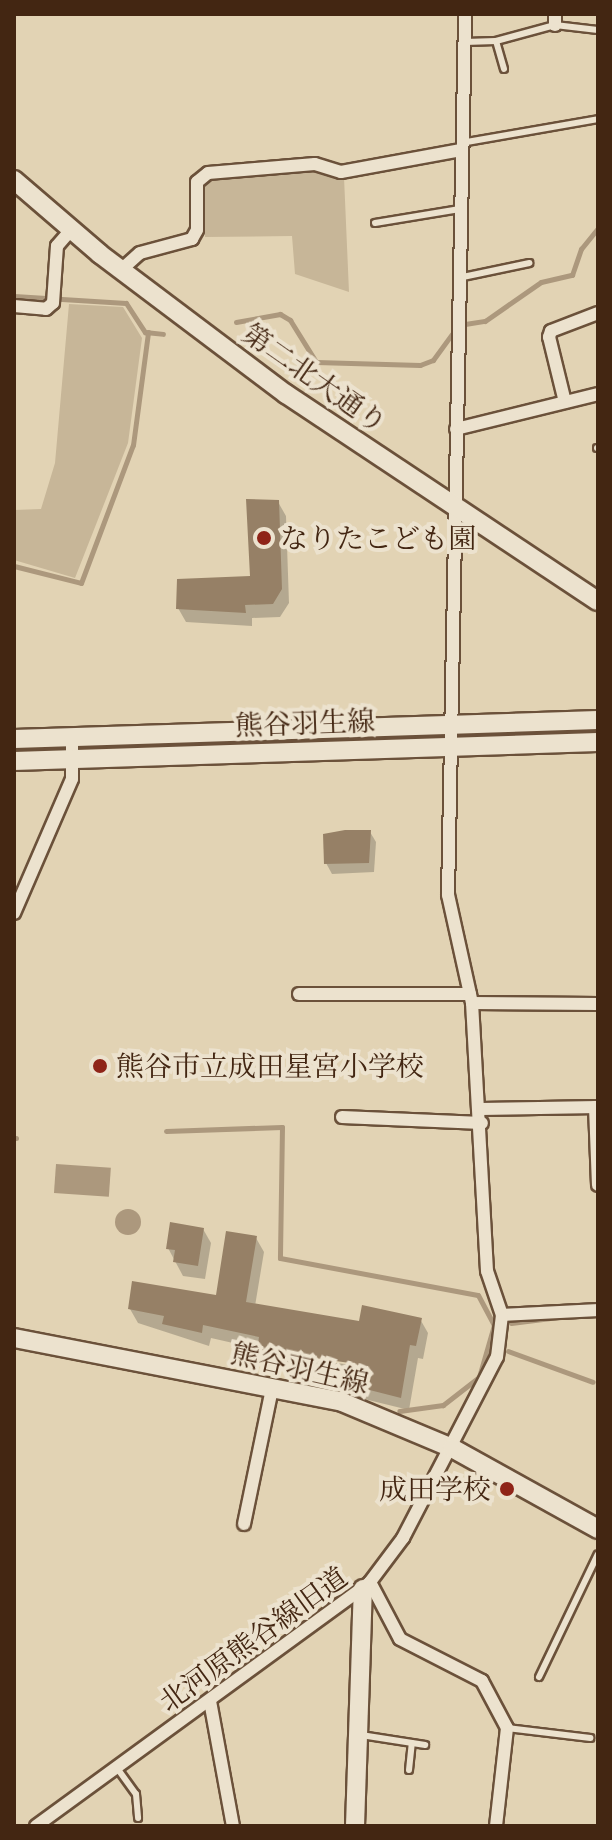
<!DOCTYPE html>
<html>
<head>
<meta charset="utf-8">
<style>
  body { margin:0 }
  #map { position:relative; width:612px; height:1840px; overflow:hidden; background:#e2d3b4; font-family:"EB Garamond","Noto Serif JP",serif }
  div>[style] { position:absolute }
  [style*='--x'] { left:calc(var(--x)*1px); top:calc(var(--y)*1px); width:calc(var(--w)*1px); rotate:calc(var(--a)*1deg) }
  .green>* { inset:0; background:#c7b698 }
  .water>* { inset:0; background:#ac987d; transform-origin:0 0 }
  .round { border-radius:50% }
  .shadow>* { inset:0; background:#0003 }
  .stream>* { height:5px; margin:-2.5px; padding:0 2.5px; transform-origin:2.5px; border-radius:2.5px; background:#ac987d }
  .building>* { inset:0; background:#968066 }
  .roads { filter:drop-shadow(2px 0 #6b513a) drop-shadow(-2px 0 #6b513a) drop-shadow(0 2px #6b513a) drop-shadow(0 -2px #6b513a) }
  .lane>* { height:6px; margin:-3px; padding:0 3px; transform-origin:3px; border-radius:3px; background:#ece2ce }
  .street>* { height:12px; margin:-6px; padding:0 6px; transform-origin:6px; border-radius:6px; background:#ece2ce }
  .secondary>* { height:18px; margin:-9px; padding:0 9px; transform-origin:9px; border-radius:9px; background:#ece2ce }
  .dots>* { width:22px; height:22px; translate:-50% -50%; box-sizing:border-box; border:4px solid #ece2ce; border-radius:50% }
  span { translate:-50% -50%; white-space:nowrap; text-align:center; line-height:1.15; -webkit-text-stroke:8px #ece2ce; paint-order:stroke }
  .street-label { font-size:28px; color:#432612 }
  .poi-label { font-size:28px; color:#432612 }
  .left { translate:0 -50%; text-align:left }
  .right { translate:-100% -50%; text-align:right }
  .frame { position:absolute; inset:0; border:16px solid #432612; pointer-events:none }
</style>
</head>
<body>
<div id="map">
  <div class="green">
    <i style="clip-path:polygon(313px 168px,344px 177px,349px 292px,295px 274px,292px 236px,205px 237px,203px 188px,209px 179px)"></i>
    <i style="clip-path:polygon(69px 304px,123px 307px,142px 338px,128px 443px,75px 578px,14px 560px,14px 510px,41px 509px,55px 463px)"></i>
  </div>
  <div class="water">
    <i style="left:56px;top:1164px;width:55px;height:29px;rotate:4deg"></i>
    <i class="round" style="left:115px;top:1209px;width:26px;height:26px"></i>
  </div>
  <div class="shadow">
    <i style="clip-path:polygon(278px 502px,286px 516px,289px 603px,280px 617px,252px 618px,252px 626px,186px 622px,178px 608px,252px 578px)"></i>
    <i style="clip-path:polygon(370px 832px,376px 842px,374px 872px,332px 874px,326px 863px)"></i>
    <i style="clip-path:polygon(203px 1229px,211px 1243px,205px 1279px,183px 1276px,168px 1248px)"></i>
    <i style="clip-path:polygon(evenodd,256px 1238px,264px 1252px,255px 1306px,360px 1323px,420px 1319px,428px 1333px,423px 1359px,418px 1358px,409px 1410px,356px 1397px,350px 1375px,267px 1364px,259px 1349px,211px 1338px,209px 1346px,138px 1323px,130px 1309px,217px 1298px,256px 1238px,265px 1349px,361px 1362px,360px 1366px,265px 1354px,265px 1349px)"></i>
  </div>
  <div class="stream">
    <i style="--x:14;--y:296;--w:112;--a:3.6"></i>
    <i style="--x:126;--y:303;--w:35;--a:57"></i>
    <i style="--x:145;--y:332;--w:18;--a:6"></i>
    <i style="--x:236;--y:322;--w:45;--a:-10.3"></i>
    <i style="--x:280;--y:314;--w:12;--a:31"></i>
    <i style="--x:290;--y:320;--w:49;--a:58.2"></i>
    <i style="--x:316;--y:362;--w:104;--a:1.7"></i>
    <i style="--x:420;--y:365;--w:14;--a:-21"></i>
    <i style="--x:433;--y:360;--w:32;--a:-54"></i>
    <i style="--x:465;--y:324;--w:20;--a:-9"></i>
    <i style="--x:485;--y:321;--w:68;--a:-34.9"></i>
    <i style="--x:541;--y:282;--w:32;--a:-13"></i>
    <i style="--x:572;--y:275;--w:28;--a:-71"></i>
    <i style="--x:581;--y:249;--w:27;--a:-51"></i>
    <i style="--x:14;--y:566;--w:69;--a:14.2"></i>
    <i style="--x:81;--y:583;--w:147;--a:-69.4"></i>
    <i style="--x:133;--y:445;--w:114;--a:-82.4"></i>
    <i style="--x:166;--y:1131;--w:116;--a:-2"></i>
    <i style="--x:282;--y:1127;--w:131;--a:90.9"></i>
    <i style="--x:280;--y:1258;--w:201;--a:10.6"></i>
    <i style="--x:478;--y:1295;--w:34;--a:62"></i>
    <i style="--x:494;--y:1325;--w:54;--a:106.1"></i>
    <i style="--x:479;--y:1377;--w:46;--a:142.1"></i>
    <i style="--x:443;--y:1405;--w:44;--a:172.2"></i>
    <i style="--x:14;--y:1138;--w:2;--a:0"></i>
    <i style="--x:511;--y:1323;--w:38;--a:-7"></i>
    <i style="--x:508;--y:1351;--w:90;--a:20"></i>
  </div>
  <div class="building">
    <i style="clip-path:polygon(246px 499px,279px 500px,282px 589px,273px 604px,245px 605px,246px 613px,176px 609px,177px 579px,250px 576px)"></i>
    <i style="clip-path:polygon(345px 830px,371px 830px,369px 863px,324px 864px,323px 834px)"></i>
    <i style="clip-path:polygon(170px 1222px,204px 1228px,198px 1266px,173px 1262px,175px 1250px,166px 1249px)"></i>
    <i style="clip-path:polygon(226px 1231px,257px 1236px,246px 1302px,359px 1321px,362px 1305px,422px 1318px,416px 1346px,410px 1345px,401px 1398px,346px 1384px,350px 1363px,257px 1350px,259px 1337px,203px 1325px,202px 1333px,162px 1324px,164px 1316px,128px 1309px,132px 1281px,216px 1295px)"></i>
  </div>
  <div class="roads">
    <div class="lane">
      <i style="--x:496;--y:41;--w:29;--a:74"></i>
      <i style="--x:465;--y:42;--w:31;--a:-2"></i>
      <i style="--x:496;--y:41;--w:61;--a:-15.2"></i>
      <i style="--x:555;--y:25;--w:43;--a:6.6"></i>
      <i style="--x:461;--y:143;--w:139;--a:-9.9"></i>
      <i style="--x:375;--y:223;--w:86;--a:-9.4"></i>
      <i style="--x:458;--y:278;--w:73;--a:-11.9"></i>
      <i style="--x:597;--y:448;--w:1;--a:0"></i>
      <i style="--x:539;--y:1677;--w:136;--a:-64.4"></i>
      <i style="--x:507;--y:1728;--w:84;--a:6.9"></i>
      <i style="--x:361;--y:1735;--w:65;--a:8.9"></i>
      <i style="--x:117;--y:1768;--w:32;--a:54"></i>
      <i style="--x:136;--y:1794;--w:24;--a:85"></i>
      <i style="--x:409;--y:1770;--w:27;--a:-84"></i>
    </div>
    <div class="street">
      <i style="--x:555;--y:25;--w:11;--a:-90"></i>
      <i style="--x:121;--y:270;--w:25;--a:-42"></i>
      <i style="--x:140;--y:253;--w:54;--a:-15.1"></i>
      <i style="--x:192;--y:239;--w:10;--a:-61"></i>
      <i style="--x:197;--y:230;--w:48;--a:-90"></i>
      <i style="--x:197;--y:182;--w:14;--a:-39"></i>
      <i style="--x:208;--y:173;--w:107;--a:-4.8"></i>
      <i style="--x:315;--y:164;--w:27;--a:17"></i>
      <i style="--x:341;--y:172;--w:122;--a:-10.4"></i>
      <i style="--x:14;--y:306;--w:32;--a:5"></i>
      <i style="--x:46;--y:309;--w:9;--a:-41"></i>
      <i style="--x:53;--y:303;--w:57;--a:-86"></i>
      <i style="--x:57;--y:246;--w:23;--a:-49"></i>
      <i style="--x:565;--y:402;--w:67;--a:-103.8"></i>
      <i style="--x:549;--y:337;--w:6;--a:-72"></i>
      <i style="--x:551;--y:331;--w:50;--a:-21"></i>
      <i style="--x:456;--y:429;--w:146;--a:-13.8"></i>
      <i style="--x:14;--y:913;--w:146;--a:-66.6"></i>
      <i style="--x:72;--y:779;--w:41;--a:-90"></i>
      <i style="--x:299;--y:994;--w:171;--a:0"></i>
      <i style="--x:472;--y:1003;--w:126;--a:0.5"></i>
      <i style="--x:595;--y:1107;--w:78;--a:87.8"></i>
      <i style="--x:481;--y:1109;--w:117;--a:-1"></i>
      <i style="--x:342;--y:1117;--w:140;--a:2.5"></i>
      <i style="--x:502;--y:1315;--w:96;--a:-3"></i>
      <i style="--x:244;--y:1524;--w:138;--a:-78.3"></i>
      <i style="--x:370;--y:1582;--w:64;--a:62.2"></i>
      <i style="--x:400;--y:1639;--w:92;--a:27.1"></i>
      <i style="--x:482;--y:1681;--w:53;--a:62"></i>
      <i style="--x:507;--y:1728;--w:99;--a:96.4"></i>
      <i style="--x:210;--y:1701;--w:127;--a:79.6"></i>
      <i style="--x:36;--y:1826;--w:414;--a:-36.1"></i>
      <i style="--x:370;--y:1582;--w:55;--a:-53.1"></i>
      <i style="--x:403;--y:1538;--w:204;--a:-62.6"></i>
      <i style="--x:497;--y:1357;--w:42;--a:-83.2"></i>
      <i style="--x:502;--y:1315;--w:46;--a:-108.8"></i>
      <i style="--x:487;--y:1271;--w:268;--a:-93.2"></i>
      <i style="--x:472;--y:1003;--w:111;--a:-102.5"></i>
      <i style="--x:448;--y:895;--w:881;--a:-88.89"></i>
    </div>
    <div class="secondary">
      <i style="--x:14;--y:180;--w:113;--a:40.7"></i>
      <i style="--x:100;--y:254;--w:233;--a:37"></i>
      <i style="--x:286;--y:394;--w:374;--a:33.6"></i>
      <i style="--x:14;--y:739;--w:584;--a:-1.86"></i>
      <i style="--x:14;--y:761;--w:584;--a:-1.86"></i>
      <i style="--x:14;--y:1338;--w:334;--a:11"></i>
      <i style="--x:342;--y:1402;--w:119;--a:22.7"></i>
      <i style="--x:452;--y:1448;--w:167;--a:29"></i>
      <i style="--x:355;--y:1826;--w:237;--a:-88.1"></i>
    </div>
  </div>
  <div class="dots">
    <i style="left:264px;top:538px;background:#8f2418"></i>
    <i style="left:100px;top:1066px;background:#8f2418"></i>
    <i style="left:507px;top:1489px;background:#8f2418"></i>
  </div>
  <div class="street-label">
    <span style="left:315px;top:378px;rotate:35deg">第二北大通り</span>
    <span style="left:305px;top:723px;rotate:-2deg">熊谷羽生線</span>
    <span style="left:300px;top:1368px;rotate:13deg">熊谷羽生線</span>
    <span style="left:253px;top:1639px;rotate:-36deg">北河原熊谷線旧道</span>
  </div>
  <div class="poi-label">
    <span class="left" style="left:280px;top:538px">なりたこども園</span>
    <span class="left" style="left:116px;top:1066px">熊谷市立成田星宮小学校</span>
    <span class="right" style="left:491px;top:1489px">成田学校</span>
  </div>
  <div class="frame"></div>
</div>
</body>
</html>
